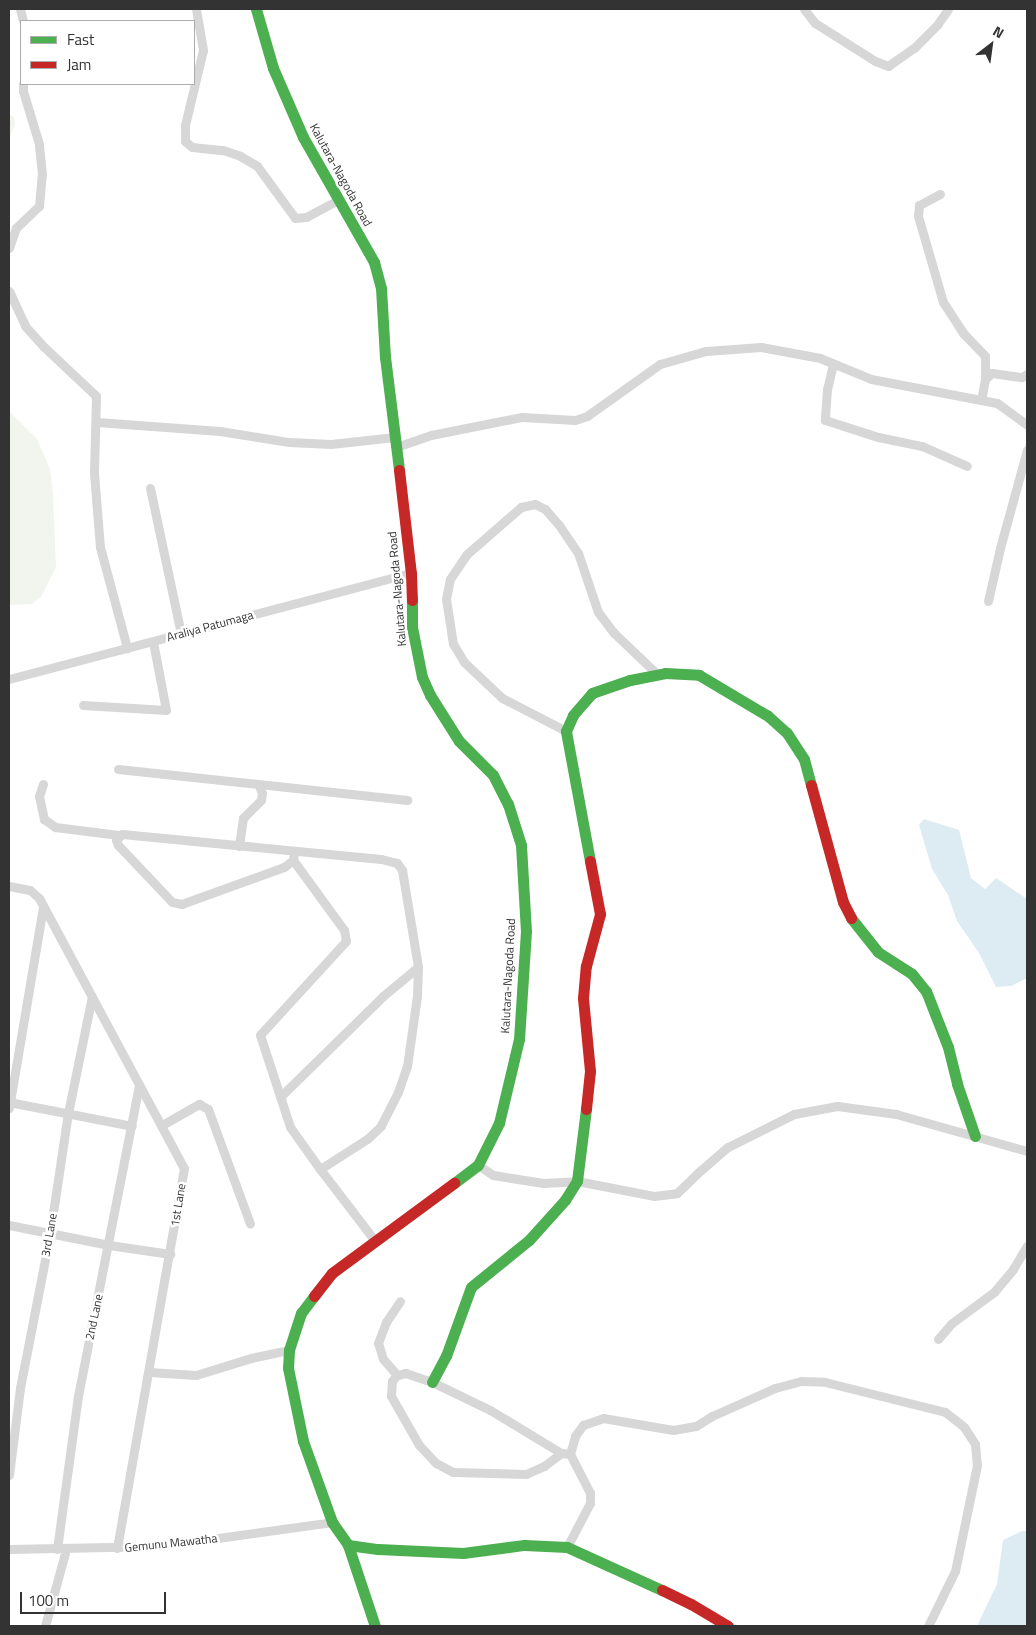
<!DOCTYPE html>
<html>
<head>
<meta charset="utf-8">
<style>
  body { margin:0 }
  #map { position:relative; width:1036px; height:1635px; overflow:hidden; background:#fff; font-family:"Titillium Web",sans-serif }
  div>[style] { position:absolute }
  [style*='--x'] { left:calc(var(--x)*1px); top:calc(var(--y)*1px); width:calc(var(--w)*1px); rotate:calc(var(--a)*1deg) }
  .green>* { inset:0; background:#f1f5ed }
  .water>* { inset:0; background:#ddebf3 }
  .street>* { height:9px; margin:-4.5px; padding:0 4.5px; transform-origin:4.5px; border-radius:4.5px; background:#d7d7d7 }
  .fast>* { height:11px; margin:-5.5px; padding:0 5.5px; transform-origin:5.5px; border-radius:5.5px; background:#4caf50 }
  .jam>* { height:11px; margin:-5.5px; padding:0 5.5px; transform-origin:5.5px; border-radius:5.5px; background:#c62828 }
  span { translate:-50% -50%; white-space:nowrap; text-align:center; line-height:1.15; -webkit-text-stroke:5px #fff; paint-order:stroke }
  .street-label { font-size:12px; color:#333 }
  .frame { position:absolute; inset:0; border:10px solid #333; pointer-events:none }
  .legend { position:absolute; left:20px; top:20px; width:175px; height:65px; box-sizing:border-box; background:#fff; border:1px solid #adadad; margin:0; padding:6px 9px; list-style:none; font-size:15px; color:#333 }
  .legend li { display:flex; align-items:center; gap:10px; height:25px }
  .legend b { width:25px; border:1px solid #adadad }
  .north { position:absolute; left:966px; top:20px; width:50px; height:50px; -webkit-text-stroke:4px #fff; paint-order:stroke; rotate:30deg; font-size:14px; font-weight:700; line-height:20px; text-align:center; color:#333 }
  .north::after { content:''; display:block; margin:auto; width:18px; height:22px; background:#333; clip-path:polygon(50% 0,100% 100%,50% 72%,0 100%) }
  .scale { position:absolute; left:20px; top:1592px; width:146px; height:22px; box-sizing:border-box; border:2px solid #333; border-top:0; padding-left:6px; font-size:15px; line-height:18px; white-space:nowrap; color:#333; -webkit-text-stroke:4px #fff; paint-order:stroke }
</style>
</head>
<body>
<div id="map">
  <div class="green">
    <i style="clip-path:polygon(9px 114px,14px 117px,15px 124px,9px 139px)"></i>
    <i style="clip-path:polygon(9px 411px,37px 439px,50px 469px,53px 494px,56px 567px,41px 597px,32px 604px,9px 605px)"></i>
  </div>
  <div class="water">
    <i style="clip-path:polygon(924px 819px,959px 830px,971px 878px,985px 889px,996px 878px,1027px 899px,1027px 978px,1011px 986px,996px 987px,979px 953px,957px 921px,948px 895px,932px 869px,919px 825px)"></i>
    <i style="clip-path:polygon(1022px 1531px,1027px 1531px,1027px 1626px,977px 1626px,997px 1584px,1003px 1540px)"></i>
  </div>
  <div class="street">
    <i style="--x:20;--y:9;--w:12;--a:76"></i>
    <i style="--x:196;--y:9;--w:42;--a:80.3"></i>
    <i style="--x:203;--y:50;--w:77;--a:103.5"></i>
    <i style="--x:185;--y:125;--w:16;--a:90"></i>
    <i style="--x:185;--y:141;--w:9;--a:41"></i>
    <i style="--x:192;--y:147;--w:31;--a:6"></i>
    <i style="--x:223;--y:150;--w:18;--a:19"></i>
    <i style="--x:240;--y:156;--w:20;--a:30"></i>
    <i style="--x:257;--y:166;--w:64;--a:53.8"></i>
    <i style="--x:295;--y:218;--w:11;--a:-5"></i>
    <i style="--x:306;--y:217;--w:36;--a:-28"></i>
    <i style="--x:804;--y:9;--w:18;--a:52"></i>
    <i style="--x:815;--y:23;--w:71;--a:32.3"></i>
    <i style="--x:875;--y:61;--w:14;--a:21"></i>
    <i style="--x:888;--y:66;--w:32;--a:-35"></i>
    <i style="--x:914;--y:48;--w:33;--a:-45"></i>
    <i style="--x:937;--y:25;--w:19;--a:-55"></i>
    <i style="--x:940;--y:194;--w:24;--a:152"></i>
    <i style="--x:919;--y:205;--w:11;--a:95"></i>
    <i style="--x:918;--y:216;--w:90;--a:73.8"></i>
    <i style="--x:943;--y:302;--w:37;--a:57"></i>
    <i style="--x:963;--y:333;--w:32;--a:46"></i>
    <i style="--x:985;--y:356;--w:23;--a:90"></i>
    <i style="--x:9;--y:248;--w:21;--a:-71"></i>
    <i style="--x:16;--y:228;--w:32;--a:-44"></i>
    <i style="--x:39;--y:206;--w:32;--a:-85"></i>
    <i style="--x:42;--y:174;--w:30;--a:-96"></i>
    <i style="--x:39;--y:144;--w:55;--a:-106.8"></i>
    <i style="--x:23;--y:91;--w:7;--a:-90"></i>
    <i style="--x:9;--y:291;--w:38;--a:65"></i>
    <i style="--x:25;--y:326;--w:27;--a:48"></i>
    <i style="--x:43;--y:346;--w:73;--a:43.3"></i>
    <i style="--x:96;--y:396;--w:77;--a:91.5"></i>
    <i style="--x:94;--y:473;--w:74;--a:85.4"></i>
    <i style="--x:100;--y:547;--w:105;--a:75"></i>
    <i style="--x:833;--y:364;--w:26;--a:103"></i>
    <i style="--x:827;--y:389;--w:31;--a:94"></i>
    <i style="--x:825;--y:420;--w:56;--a:17.8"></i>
    <i style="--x:878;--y:437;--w:45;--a:11.6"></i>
    <i style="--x:922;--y:446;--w:49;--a:24"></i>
    <i style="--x:981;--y:400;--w:21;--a:-79"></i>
    <i style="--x:985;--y:379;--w:9;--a:-41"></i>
    <i style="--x:992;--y:373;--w:30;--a:8"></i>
    <i style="--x:1022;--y:377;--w:6;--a:-31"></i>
    <i style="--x:97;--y:422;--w:123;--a:4.2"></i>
    <i style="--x:220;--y:431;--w:70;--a:9.1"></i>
    <i style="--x:289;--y:442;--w:42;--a:2.7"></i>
    <i style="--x:331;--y:444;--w:64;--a:-6.2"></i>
    <i style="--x:396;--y:447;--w:37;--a:-19"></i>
    <i style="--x:431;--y:435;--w:93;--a:-11.2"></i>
    <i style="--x:522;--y:417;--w:53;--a:3.2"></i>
    <i style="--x:575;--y:420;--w:13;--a:-18"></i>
    <i style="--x:587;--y:416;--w:90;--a:-35.5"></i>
    <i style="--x:660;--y:364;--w:48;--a:-15.8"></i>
    <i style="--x:706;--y:351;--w:55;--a:-4.2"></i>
    <i style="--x:761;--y:347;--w:60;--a:10.6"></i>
    <i style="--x:820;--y:358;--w:55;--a:22.4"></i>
    <i style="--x:871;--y:379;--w:128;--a:10.8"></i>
    <i style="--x:997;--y:403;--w:37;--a:36"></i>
    <i style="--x:150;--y:488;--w:149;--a:78"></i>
    <i style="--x:988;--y:601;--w:54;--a:-77.2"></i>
    <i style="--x:1000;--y:548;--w:102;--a:-74.6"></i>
    <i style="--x:9;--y:679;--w:416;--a:-14.8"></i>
    <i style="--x:83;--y:705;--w:83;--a:3.4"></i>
    <i style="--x:166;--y:710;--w:69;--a:-100.8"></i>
    <i style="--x:566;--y:731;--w:72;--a:-152.7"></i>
    <i style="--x:502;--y:698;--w:52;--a:-136.5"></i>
    <i style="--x:464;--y:662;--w:21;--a:-121"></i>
    <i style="--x:453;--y:644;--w:46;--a:-98.8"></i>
    <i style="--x:446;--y:599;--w:20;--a:-79"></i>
    <i style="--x:450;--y:579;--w:30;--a:-56"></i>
    <i style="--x:467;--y:554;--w:72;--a:-41"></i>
    <i style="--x:521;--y:507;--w:14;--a:-12"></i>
    <i style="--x:535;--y:504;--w:11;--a:27"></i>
    <i style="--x:545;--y:509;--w:21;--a:49"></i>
    <i style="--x:559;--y:525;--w:34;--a:56"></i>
    <i style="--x:578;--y:553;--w:62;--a:71.3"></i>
    <i style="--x:598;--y:612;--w:26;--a:53"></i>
    <i style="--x:614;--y:633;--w:59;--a:43.6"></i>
    <i style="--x:118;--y:769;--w:291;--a:6.1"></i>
    <i style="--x:43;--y:784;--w:13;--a:108"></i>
    <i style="--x:39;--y:796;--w:24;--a:78"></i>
    <i style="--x:44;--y:819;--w:14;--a:36"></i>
    <i style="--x:55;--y:827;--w:64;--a:7.1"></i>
    <i style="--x:239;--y:846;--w:28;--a:-82"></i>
    <i style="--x:243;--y:818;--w:25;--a:-45"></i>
    <i style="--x:261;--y:800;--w:7;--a:-82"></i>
    <i style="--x:262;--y:793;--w:10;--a:-114"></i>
    <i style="--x:294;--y:851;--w:9;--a:96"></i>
    <i style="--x:293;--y:860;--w:11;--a:142"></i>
    <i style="--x:284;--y:867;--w:109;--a:160.1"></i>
    <i style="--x:182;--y:904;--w:10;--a:-169"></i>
    <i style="--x:172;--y:902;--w:79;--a:-133.5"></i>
    <i style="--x:118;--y:845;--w:5;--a:-112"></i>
    <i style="--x:116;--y:840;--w:8;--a:-45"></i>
    <i style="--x:122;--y:834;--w:260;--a:5.5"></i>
    <i style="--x:381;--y:859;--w:16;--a:14"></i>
    <i style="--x:397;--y:863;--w:9;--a:54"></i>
    <i style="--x:402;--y:870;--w:98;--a:80.6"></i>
    <i style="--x:418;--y:967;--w:29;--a:92"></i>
    <i style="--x:417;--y:996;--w:71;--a:98.1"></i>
    <i style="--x:407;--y:1066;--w:28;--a:109"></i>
    <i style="--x:398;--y:1092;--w:38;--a:117"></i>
    <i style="--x:381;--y:1126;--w:19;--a:137"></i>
    <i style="--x:367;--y:1139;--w:56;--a:147.4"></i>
    <i style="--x:320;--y:1169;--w:91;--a:52.6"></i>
    <i style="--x:293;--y:860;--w:87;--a:53.9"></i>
    <i style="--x:344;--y:930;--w:11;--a:80"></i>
    <i style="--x:346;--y:941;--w:127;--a:132.5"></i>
    <i style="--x:260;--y:1035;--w:97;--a:71.9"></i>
    <i style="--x:290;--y:1127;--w:52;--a:54.5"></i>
    <i style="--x:9;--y:886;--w:21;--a:11"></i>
    <i style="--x:30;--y:890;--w:12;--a:42"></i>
    <i style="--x:39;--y:898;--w:306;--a:61.8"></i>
    <i style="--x:184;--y:1168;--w:386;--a:100"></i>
    <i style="--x:280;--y:1097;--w:144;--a:-44.4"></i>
    <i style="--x:383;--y:996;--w:45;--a:-39.6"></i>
    <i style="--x:9;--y:1102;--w:125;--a:11"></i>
    <i style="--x:9;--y:1108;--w:205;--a:-80.4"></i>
    <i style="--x:162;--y:1125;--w:43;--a:-29.6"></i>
    <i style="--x:199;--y:1104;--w:10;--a:29"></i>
    <i style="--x:208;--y:1109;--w:122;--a:69.9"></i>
    <i style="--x:478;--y:1165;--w:18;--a:34"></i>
    <i style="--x:493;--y:1175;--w:51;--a:9.1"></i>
    <i style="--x:543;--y:1183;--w:34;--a:-3"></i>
    <i style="--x:577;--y:1181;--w:78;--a:11"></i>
    <i style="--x:654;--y:1196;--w:23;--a:-7"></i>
    <i style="--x:677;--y:1193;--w:32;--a:-44"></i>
    <i style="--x:700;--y:1171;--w:37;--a:-41"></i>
    <i style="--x:728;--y:1147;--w:74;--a:-26.6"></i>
    <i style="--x:794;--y:1114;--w:44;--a:-10.5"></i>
    <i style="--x:837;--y:1106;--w:60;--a:7.7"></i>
    <i style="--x:896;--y:1114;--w:136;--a:15.8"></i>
    <i style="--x:9;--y:1225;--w:102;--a:11.3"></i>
    <i style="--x:109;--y:1245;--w:62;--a:8.4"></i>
    <i style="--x:938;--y:1339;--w:21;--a:-49"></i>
    <i style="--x:952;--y:1323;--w:52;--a:-36.4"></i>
    <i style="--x:994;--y:1292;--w:30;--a:-50"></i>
    <i style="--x:1013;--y:1269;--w:27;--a:-59"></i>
    <i style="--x:149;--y:1372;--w:47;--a:3.7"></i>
    <i style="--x:196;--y:1375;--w:58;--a:-17.2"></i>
    <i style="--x:251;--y:1358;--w:39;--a:-12"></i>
    <i style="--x:397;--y:1375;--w:21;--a:-131"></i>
    <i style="--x:383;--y:1359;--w:17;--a:-107"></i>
    <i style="--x:378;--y:1343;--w:22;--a:-69"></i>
    <i style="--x:386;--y:1322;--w:25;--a:-56"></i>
    <i style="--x:561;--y:1453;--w:83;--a:-148.8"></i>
    <i style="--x:490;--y:1410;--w:64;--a:-154.2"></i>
    <i style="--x:432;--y:1382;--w:28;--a:-161"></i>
    <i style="--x:406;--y:1373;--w:9;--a:167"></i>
    <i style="--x:397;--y:1375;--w:8;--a:130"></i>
    <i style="--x:392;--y:1381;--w:15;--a:94"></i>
    <i style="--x:391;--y:1396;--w:56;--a:60.3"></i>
    <i style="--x:419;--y:1445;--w:25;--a:47"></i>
    <i style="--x:436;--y:1463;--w:19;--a:28"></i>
    <i style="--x:453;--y:1472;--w:73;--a:1.6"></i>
    <i style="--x:526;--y:1474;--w:20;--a:-24"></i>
    <i style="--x:544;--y:1466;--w:21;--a:-37"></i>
    <i style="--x:561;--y:1453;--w:9;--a:6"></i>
    <i style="--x:9;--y:1475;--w:88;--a:-82.8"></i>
    <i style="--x:20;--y:1388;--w:158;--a:-79"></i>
    <i style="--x:50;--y:1233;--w:121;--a:-81.5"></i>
    <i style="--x:68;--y:1113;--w:119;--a:-78.4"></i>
    <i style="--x:567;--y:1547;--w:50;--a:-62.4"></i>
    <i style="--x:590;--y:1503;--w:10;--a:-90"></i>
    <i style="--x:590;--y:1493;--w:44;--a:-117.1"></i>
    <i style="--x:570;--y:1454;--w:19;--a:-74"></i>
    <i style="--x:575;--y:1436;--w:14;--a:-54"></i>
    <i style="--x:583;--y:1425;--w:21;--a:-19"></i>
    <i style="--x:603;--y:1418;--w:71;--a:9.7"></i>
    <i style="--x:673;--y:1430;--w:23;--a:-10"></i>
    <i style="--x:696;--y:1426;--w:19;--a:-32"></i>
    <i style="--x:712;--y:1416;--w:69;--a:-24"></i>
    <i style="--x:775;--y:1388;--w:27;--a:-15"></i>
    <i style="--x:801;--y:1381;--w:24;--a:2"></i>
    <i style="--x:825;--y:1382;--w:124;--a:14"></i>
    <i style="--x:945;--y:1412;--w:24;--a:38"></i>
    <i style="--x:964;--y:1427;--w:20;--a:57"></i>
    <i style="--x:975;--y:1444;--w:21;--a:85"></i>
    <i style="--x:977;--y:1465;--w:108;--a:101.7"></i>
    <i style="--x:955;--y:1571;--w:61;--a:116.1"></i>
    <i style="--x:9;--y:1549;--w:151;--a:-1.1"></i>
    <i style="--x:160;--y:1546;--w:174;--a:-7.9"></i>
    <i style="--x:57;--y:1549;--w:154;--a:-82.2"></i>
    <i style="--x:78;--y:1396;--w:317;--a:-78.9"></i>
    <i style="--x:45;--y:1626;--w:80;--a:-74.7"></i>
  </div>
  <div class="fast">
    <i style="--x:256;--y:9;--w:61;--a:73.9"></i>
    <i style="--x:273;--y:68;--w:75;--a:66.5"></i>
    <i style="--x:303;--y:137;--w:144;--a:60.4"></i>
    <i style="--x:374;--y:262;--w:27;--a:75"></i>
    <i style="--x:381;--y:288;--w:69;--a:86.7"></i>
    <i style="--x:385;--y:357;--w:114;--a:82.9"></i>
    <i style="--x:412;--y:600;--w:27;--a:90"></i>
    <i style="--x:412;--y:627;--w:51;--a:78.7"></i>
    <i style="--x:422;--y:677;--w:20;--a:66"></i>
    <i style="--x:430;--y:695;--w:54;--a:57.8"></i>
    <i style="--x:459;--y:741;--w:48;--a:45"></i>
    <i style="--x:493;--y:775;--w:33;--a:63"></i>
    <i style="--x:508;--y:804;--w:43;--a:72.4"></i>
    <i style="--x:521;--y:845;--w:86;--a:86.7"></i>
    <i style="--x:526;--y:931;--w:108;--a:93.7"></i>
    <i style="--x:519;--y:1039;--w:86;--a:103.4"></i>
    <i style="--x:499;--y:1123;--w:47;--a:116.6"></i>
    <i style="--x:478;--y:1165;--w:30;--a:143"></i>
    <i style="--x:590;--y:861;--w:132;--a:-100.5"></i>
    <i style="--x:566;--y:731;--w:17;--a:-66"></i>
    <i style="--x:573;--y:715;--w:29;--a:-49"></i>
    <i style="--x:592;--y:693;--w:40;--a:-18.9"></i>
    <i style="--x:630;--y:680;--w:36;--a:-11"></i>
    <i style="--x:665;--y:673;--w:34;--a:3"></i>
    <i style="--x:699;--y:675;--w:80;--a:30.7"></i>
    <i style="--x:768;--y:716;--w:25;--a:42"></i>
    <i style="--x:787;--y:733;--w:31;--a:57"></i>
    <i style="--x:804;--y:759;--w:27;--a:75"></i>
    <i style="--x:851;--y:918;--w:43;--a:51.5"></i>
    <i style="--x:878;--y:952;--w:40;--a:32.9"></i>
    <i style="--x:912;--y:974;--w:22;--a:51"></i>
    <i style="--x:926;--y:991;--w:60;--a:68.6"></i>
    <i style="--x:948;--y:1047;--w:38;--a:76"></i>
    <i style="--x:957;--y:1084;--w:55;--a:70.9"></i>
    <i style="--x:314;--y:1296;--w:21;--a:127"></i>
    <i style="--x:301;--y:1313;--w:39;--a:108"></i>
    <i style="--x:289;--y:1350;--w:18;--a:93"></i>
    <i style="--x:288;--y:1368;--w:75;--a:78.4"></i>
    <i style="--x:303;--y:1441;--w:86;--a:70.3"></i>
    <i style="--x:332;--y:1522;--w:28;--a:55"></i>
    <i style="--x:348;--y:1545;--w:85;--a:71.6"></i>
    <i style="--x:432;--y:1382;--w:30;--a:-62"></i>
    <i style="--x:446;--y:1356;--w:73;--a:-70.1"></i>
    <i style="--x:471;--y:1287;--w:75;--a:-39"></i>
    <i style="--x:529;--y:1240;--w:54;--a:-48"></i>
    <i style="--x:565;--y:1200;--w:22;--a:-58"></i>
    <i style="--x:577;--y:1181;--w:73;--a:-82.9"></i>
    <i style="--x:348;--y:1545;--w:30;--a:8"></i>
    <i style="--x:378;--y:1549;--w:85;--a:2.7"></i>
    <i style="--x:463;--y:1553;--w:62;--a:-7.5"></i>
    <i style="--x:524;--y:1545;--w:43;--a:2.7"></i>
    <i style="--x:567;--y:1547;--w:104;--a:24.4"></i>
  </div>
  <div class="jam">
    <i style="--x:399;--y:470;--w:104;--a:83.4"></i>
    <i style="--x:411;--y:573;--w:27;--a:88"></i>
    <i style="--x:811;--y:785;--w:121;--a:74.7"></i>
    <i style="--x:843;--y:902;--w:18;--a:63"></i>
    <i style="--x:586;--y:1109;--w:38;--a:-84"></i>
    <i style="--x:590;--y:1071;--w:73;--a:-95.5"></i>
    <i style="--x:583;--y:998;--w:32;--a:-85"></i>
    <i style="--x:586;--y:966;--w:54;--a:-74.9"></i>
    <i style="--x:600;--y:914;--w:54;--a:-100.7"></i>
    <i style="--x:314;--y:1296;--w:29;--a:-52"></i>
    <i style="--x:332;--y:1273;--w:152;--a:-36.4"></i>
    <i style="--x:662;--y:1590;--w:32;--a:26"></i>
    <i style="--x:691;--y:1604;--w:43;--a:30.7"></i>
  </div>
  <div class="street-label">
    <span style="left:341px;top:175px;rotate:61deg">Kalutara-Nagoda Road</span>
    <span style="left:397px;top:589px;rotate:-95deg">Kalutara-Nagoda Road</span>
    <span style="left:210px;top:626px;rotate:-15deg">Araliya Patumaga</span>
    <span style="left:508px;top:976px;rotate:-87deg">Kalutara-Nagoda Road</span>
    <span style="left:178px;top:1205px;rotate:-81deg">1st Lane</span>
    <span style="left:49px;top:1235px;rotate:-80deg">3rd Lane</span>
    <span style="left:94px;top:1317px;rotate:-78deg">2nd Lane</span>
    <span style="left:171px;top:1543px;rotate:-6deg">Gemunu Mawatha</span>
  </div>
  <div class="frame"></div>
  <ul class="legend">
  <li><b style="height:6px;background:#4caf50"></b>Fast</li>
  <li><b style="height:6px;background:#c62828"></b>Jam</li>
  </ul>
  <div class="north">N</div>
  <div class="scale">100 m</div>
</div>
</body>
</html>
